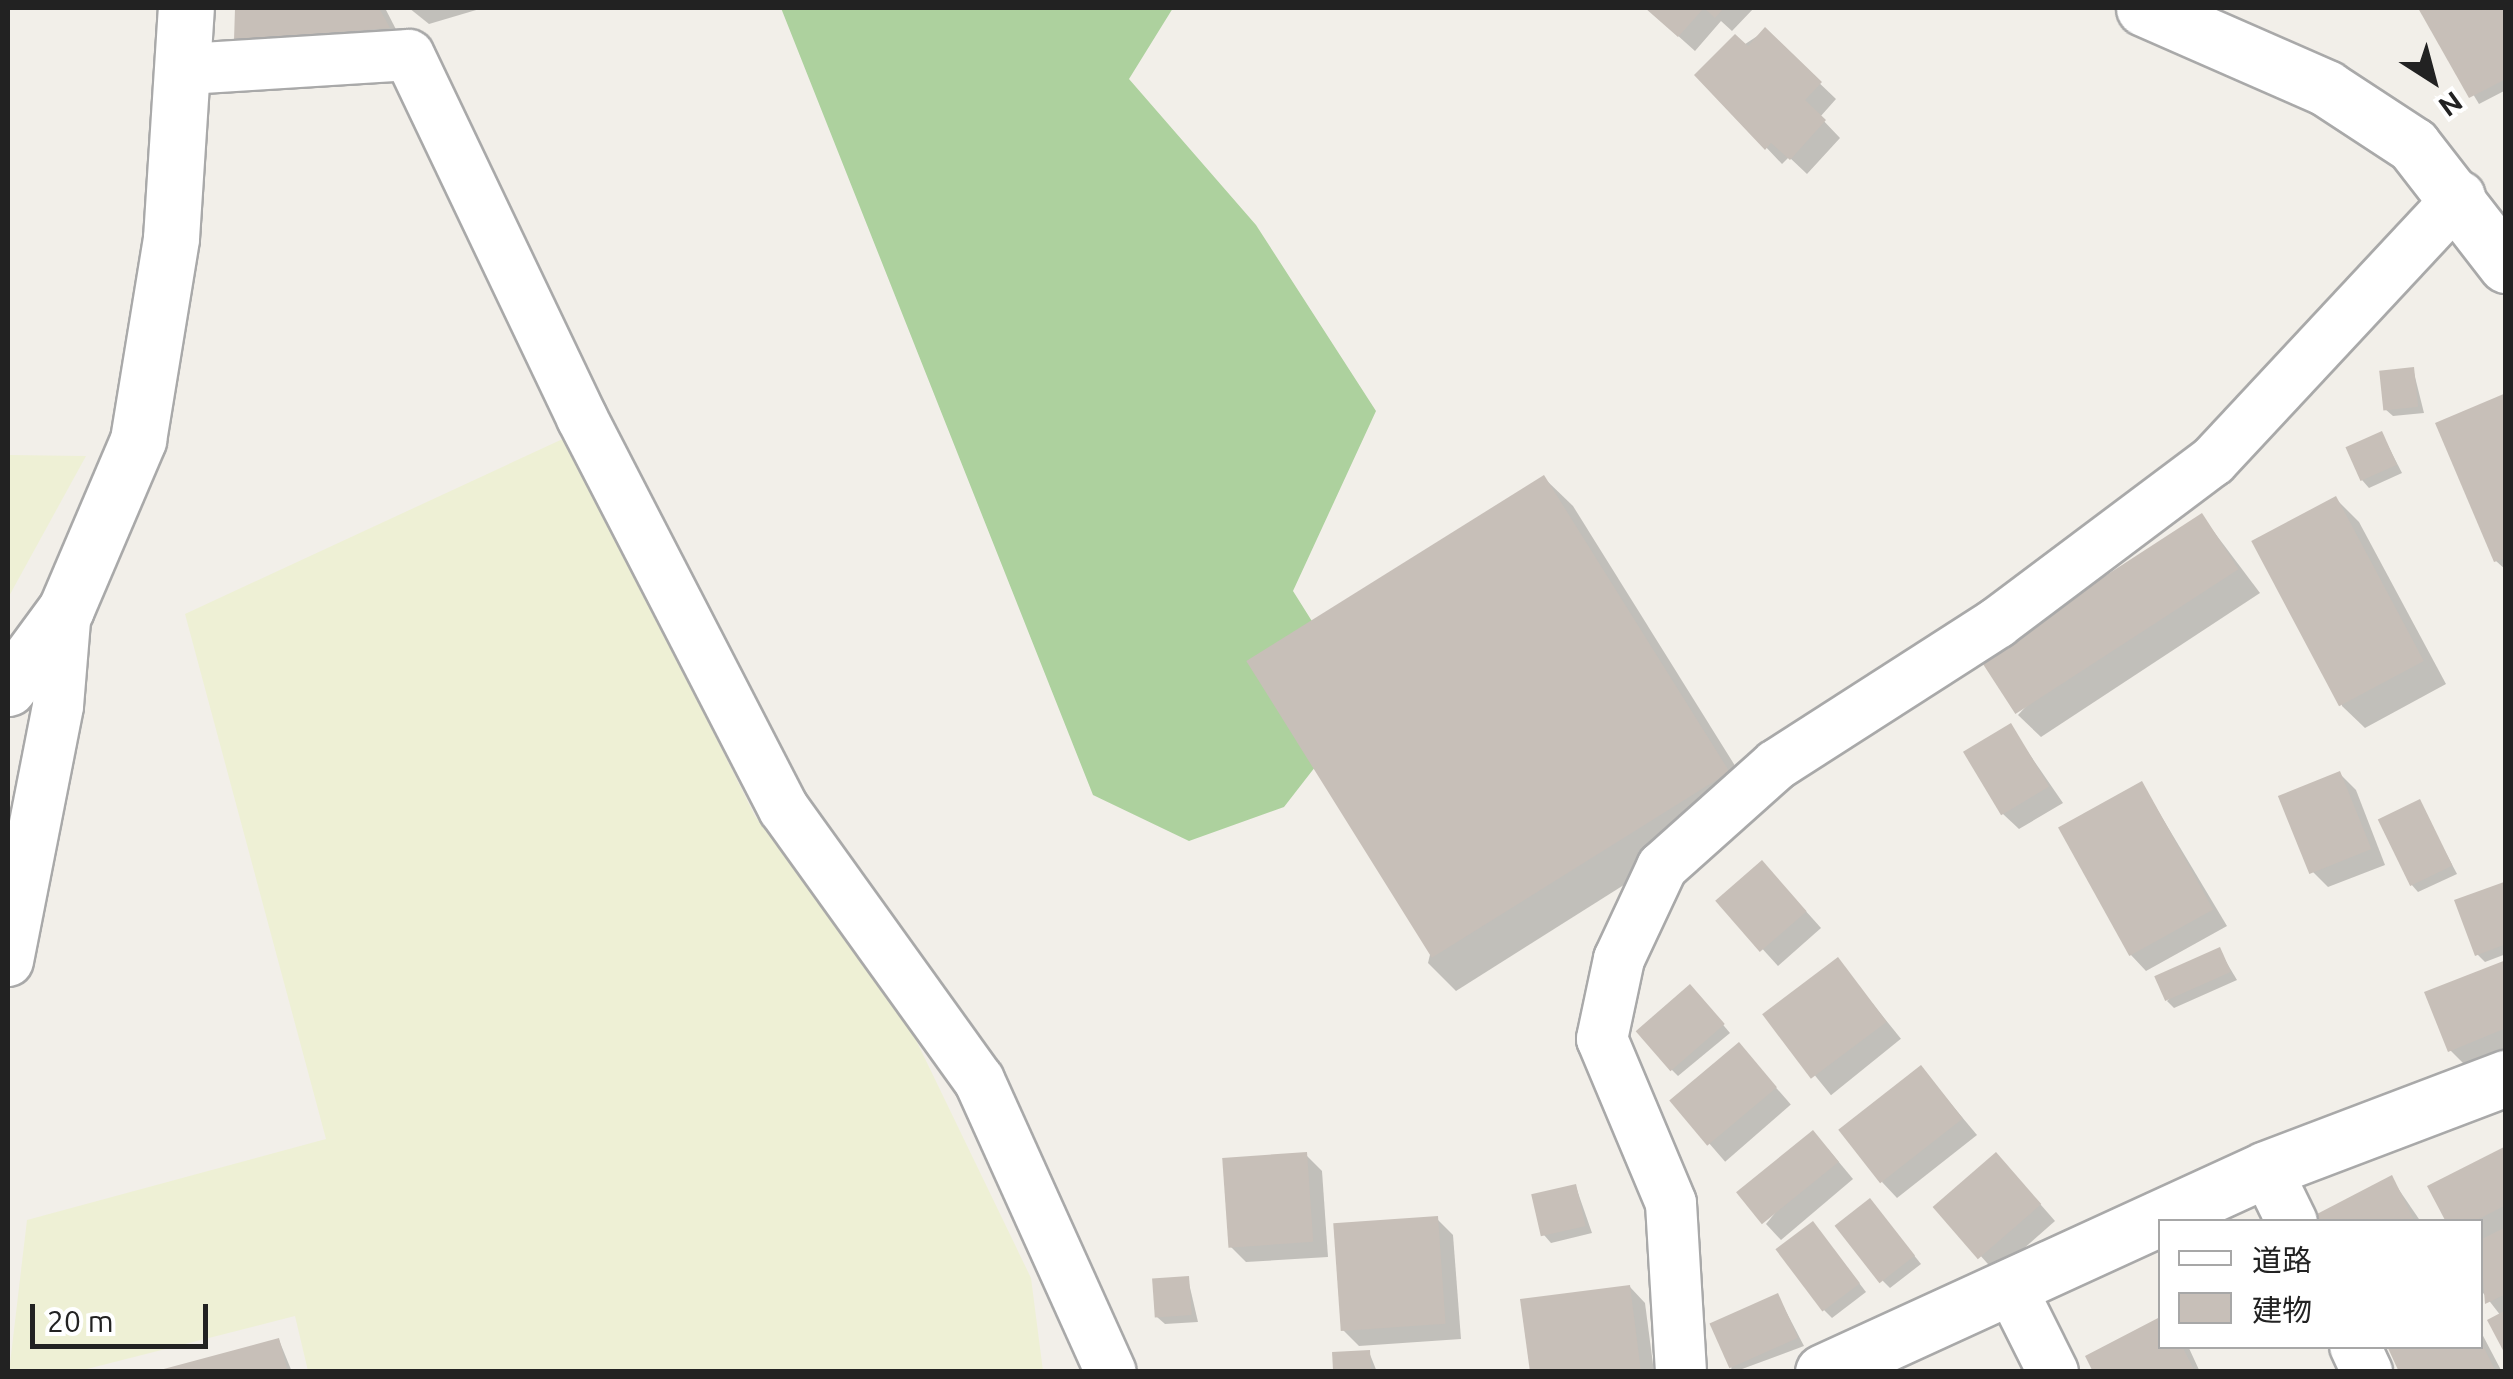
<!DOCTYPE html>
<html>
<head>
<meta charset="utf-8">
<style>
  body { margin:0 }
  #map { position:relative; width:2513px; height:1379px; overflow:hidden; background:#f2efe9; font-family:Ubuntu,"Noto Sans JP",sans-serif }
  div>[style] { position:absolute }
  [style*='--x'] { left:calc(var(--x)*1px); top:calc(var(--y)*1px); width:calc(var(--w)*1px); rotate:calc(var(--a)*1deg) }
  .farmland>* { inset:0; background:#eef0d5 }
  .forest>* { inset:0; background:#add19e }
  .shadow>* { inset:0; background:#0003; transform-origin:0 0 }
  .building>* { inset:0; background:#c7bfb8; transform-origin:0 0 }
  .roads { filter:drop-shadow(2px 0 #a9a9a9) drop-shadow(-2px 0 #a9a9a9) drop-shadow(0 2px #a9a9a9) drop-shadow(0 -2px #a9a9a9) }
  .minor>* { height:50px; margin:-25px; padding:0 25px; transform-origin:25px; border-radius:25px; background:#fff }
  .tertiary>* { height:55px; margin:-27.5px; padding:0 27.5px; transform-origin:27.5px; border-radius:27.5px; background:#fff }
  span { translate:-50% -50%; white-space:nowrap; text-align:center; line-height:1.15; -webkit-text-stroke:10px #fff; paint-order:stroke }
  .frame { position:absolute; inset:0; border:10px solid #222; pointer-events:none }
  .legend { position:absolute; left:2158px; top:1219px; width:325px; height:130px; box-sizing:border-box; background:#fff; border:2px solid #a7a7a7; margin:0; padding:12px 18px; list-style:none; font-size:30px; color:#222 }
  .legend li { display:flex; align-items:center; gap:20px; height:50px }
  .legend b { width:50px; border:2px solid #a7a7a7 }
  .north { position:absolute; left:2383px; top:30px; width:100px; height:100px; -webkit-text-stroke:8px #fff; paint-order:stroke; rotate:144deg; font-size:28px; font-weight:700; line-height:40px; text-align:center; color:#222 }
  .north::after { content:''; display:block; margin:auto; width:35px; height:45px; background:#222; clip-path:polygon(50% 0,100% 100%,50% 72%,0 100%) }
  .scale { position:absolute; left:30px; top:1304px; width:178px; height:45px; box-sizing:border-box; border:5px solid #222; border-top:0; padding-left:12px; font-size:30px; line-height:35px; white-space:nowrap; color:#222; -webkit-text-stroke:8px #fff; paint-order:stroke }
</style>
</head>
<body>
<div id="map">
  <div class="farmland">
    <i style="clip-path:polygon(567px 437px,755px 816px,901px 1009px,1031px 1278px,1043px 1371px,308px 1371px,295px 1316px,79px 1371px,9px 1372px,27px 1220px,326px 1139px,185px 614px)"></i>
    <i style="clip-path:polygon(8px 455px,86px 456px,8px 598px)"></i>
  </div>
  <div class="forest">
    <i style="clip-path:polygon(781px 8px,1173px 8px,1129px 79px,1256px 225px,1376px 411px,1293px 591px,1364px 704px,1284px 807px,1189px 841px,1093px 795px)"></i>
  </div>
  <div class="shadow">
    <i style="clip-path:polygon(238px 8px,385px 8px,403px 43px,252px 54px,237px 39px)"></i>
    <i style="clip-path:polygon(409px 8px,483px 8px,429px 24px)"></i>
    <i style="clip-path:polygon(1647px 8px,1754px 8px,1732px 31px,1721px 21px,1695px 51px)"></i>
    <i style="clip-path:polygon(2421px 8px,2506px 8px,2506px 90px,2479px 104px)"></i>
    <i style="clip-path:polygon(1765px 31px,1836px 99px,1820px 117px,1840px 138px,1807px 174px,1789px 157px,1782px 164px,1698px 75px)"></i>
    <i style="clip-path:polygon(2413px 369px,2424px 413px,2393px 416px,2385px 409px)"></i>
    <i style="clip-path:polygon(2506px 396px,2506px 570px,2496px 561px)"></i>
    <i style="clip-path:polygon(2382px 434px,2402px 473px,2369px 488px,2362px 480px)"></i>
    <i style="clip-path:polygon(1544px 478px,1573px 506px,1757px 801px,1456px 991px,1428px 963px)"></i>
    <i style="clip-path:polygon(2336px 499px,2359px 522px,2446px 684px,2365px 728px,2342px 706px)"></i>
    <i style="clip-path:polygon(2202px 516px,2260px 593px,2041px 737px,2018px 715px)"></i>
    <i style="clip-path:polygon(2010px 726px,2063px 803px,2019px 829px,2003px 814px)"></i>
    <i style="clip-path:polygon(2340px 774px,2356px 790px,2385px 865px,2328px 887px,2312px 871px)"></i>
    <i style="clip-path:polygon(2142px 784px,2227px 926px,2146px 971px,2131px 955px)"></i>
    <i style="clip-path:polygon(2419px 802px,2457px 874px,2418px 892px,2411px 884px)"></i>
    <i style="clip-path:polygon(1777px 879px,1821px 928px,1778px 966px,1719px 901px)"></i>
    <i style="clip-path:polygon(2504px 885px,2506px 954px,2485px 962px,2477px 954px)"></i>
    <i style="clip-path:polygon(2219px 950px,2237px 980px,2174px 1008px,2167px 1001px)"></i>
    <i style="left:1838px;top:961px;width:100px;height:90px;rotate:51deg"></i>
    <i style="clip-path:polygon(2506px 962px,2506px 1050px,2466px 1066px,2450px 1050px)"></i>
    <i style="clip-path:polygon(1697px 994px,1730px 1033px,1678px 1076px,1671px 1069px)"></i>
    <i style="left:1739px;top:1045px;width:79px;height:87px;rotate:49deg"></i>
    <i style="clip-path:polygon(1921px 1068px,1977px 1135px,1897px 1198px,1882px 1182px)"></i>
    <i style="clip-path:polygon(1828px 1149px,1853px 1179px,1781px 1240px,1766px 1224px)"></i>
    <i style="clip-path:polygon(2506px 1149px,2506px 1350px,2501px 1316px,2480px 1289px,2480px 1222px,2449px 1222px)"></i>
    <i style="clip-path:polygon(1306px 1155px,1322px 1171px,1328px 1257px,1246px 1262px,1230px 1246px)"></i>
    <i style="clip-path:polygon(2011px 1171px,2055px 1221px,1996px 1273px,1937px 1207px)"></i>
    <i style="clip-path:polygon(2391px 1178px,2421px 1222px,2323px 1222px)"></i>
    <i style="clip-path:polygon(1576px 1187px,1592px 1233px,1551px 1243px,1544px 1235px)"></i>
    <i style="clip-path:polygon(1877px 1209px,1921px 1264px,1890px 1288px,1883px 1281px)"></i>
    <i style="clip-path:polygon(1437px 1219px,1453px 1235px,1461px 1339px,1359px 1346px,1343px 1330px)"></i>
    <i style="clip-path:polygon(1820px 1232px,1866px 1292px,1832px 1318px,1824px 1310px)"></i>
    <i style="clip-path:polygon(1188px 1279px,1198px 1322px,1165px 1324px,1157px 1317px)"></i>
    <i style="clip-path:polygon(1630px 1287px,1645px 1303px,1654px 1372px,1532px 1372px)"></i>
    <i style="clip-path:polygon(1778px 1296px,1804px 1346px,1734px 1372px,1731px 1368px)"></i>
    <i style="clip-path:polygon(2160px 1320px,2160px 1346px,2188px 1346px,2200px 1372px,2096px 1372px,2088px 1357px)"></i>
    <i style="clip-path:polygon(2480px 1330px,2502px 1372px,2402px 1372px,2480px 1346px)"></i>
    <i style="clip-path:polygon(279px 1340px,292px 1372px,165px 1372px)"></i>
    <i style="clip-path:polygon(1369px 1352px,1377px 1372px,1335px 1372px)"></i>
  </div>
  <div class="building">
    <i style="clip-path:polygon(235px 8px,379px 8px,390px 28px,234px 40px)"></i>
    <i style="clip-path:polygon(1645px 8px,1724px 8px,1715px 18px,1704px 8px,1678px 37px)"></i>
    <i style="clip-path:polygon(2418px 8px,2506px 8px,2506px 79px,2469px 98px)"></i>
    <i style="clip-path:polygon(1765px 27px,1822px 82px,1805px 100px,1826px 120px,1790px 160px,1771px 143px,1765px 150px,1694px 75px,1735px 34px,1748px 46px)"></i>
    <i style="left:2414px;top:367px;width:40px;height:35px;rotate:84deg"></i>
    <i style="clip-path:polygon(2506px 393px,2506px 558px,2494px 562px,2435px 423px)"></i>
    <i style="left:2382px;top:431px;width:37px;height:40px;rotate:66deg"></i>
    <i style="left:1544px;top:475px;width:350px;height:351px;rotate:58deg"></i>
    <i style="left:2336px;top:496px;width:187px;height:96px;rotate:62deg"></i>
    <i style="left:2202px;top:513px;width:67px;height:266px;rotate:57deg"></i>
    <i style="left:2011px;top:723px;width:74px;height:56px;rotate:59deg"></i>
    <i style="left:2340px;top:771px;width:84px;height:67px;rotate:68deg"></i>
    <i style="left:2142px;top:781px;width:147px;height:96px;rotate:61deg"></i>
    <i style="left:2420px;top:799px;width:74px;height:47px;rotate:64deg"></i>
    <i style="left:1762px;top:860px;width:68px;height:62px;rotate:49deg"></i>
    <i style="clip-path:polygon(2504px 882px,2506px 944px,2475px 956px,2454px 900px)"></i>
    <i style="left:2220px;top:947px;width:27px;height:72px;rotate:66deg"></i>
    <i style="left:1838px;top:957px;width:81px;height:95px;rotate:53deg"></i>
    <i style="clip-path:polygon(2506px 960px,2506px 1028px,2448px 1052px,2424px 992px)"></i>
    <i style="left:1690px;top:984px;width:53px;height:72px;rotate:49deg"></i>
    <i style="left:1739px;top:1042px;width:59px;height:91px;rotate:50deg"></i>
    <i style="left:1921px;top:1065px;width:68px;height:105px;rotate:52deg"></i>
    <i style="left:1813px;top:1130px;width:41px;height:99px;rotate:51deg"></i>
    <i style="clip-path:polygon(2506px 1146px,2506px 1205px,2473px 1222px,2446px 1222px,2427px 1186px)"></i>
    <i style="left:1307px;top:1152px;width:90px;height:85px;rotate:86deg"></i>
    <i style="left:1996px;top:1152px;width:69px;height:84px;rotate:49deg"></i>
    <i style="clip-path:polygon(2392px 1175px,2415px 1222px,2320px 1222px,2317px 1214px)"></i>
    <i style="left:1576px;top:1184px;width:43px;height:46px;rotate:77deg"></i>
    <i style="left:1870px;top:1198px;width:73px;height:45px;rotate:52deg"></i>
    <i style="left:1438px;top:1216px;width:108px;height:105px;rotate:86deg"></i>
    <i style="left:1813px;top:1221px;width:78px;height:47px;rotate:53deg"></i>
    <i style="clip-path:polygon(2506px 1227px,2506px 1294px,2485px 1304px,2480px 1240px)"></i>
    <i style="left:1189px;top:1276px;width:39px;height:37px;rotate:86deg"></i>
    <i style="clip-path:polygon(1630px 1285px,1641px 1372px,1530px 1372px,1520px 1299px)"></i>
    <i style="left:1778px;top:1293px;width:49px;height:75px;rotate:66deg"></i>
    <i style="clip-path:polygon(2506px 1310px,2506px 1356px,2487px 1320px)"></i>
    <i style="clip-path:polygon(2160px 1317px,2160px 1346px,2182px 1346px,2195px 1372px,2093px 1372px,2085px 1356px)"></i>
    <i style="clip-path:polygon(279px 1338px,288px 1372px,160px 1372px,160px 1370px)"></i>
    <i style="clip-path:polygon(2387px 1346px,2483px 1346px,2496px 1372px,2399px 1372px)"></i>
    <i style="left:1370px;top:1350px;width:22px;height:38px;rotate:87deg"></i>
  </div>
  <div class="roads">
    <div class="minor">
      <i style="--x:188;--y:69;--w:221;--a:-3.6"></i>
      <i style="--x:409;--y:55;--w:402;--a:64.5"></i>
      <i style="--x:582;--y:418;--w:440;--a:62.7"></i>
      <i style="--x:784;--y:809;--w:334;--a:54.3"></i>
      <i style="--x:979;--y:1080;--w:320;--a:65.7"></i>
      <i style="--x:8;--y:961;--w:260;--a:-78.9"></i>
      <i style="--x:58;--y:706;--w:97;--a:-85.3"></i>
      <i style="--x:2266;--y:1169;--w:59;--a:63.9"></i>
      <i style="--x:2010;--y:1286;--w:96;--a:63.4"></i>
      <i style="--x:2355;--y:1346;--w:29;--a:65"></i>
      <i style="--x:1681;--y:1372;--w:169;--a:-93.4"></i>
      <i style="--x:1671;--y:1203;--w:178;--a:-112.8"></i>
      <i style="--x:1602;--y:1039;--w:82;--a:-78"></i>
      <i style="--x:1619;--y:959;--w:102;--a:-64.9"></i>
      <i style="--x:1662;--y:867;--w:153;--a:-41.8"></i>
      <i style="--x:1776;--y:765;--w:263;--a:-32.7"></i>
      <i style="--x:1997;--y:623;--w:270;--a:-36.9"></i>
      <i style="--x:2213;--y:461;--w:362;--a:-47"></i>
    </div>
    <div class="tertiary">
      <i style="--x:2144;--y:8;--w:199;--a:23.7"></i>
      <i style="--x:2326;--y:88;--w:104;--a:33.2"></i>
      <i style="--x:2413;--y:145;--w:152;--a:52.2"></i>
      <i style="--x:8;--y:688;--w:98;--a:-53.7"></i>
      <i style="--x:66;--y:609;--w:184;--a:-66.9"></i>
      <i style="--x:138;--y:440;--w:205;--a:-80.7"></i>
      <i style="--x:171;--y:238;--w:230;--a:-86.3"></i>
      <i style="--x:1823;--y:1372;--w:487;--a:-24.6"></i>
      <i style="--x:2266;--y:1169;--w:257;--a:-20.8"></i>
    </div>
  </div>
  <div class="frame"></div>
  <ul class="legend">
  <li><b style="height:12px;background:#fff"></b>道路</li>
  <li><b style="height:28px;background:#c7bfb8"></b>建物</li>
  </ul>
  <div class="north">N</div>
  <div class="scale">20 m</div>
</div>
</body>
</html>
